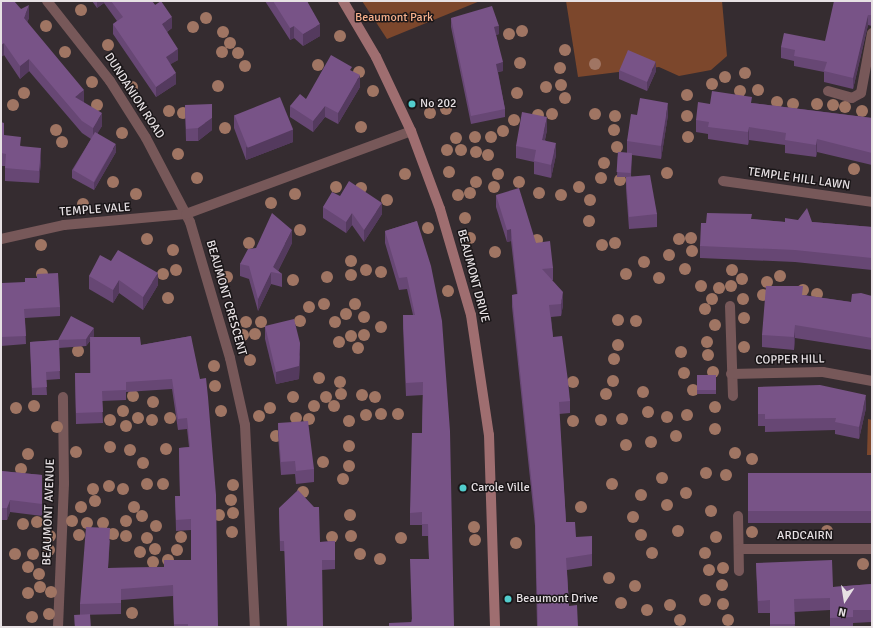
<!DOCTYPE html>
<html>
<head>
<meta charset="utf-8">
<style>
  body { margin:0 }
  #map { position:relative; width:873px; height:628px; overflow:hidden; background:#352c30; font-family:Signika,sans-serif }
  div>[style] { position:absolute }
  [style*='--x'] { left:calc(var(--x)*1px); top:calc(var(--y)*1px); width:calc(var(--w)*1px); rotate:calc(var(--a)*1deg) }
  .green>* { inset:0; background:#7c472c }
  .street>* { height:10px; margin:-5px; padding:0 5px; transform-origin:5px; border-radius:5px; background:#775859 }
  .secondary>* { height:10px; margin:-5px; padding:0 5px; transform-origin:5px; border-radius:5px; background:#9f6e70 }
  .trees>* { width:12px; height:12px; margin:-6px; border-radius:50%; background:#a07563 }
  .wall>* { inset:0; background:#674774; transform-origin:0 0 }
  .shaded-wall>* { inset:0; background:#543a5e }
  .building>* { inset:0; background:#785387; transform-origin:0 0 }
  .dots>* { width:11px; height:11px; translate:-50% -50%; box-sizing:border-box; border:2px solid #1a1618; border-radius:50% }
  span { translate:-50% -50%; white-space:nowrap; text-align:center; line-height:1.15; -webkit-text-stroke:3px #1a1618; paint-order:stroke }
  .park-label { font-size:12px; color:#f7b08c }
  .street-label { font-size:12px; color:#e7e1e4 }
  .poi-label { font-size:12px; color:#e7e1e4 }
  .left { translate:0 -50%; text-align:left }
  .frame { position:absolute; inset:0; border:2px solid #e7e1e4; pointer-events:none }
  .north { position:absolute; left:825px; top:580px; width:40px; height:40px; -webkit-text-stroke:3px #1a1618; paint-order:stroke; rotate:192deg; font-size:11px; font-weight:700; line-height:16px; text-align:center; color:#e7e1e4 }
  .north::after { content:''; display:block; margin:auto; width:14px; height:18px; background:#e7e1e4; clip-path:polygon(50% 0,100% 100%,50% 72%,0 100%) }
</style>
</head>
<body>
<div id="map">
  <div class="green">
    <i style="clip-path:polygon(362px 1px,480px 1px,387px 39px)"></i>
    <i style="clip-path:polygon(566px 1px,722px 1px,727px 56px,711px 70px,679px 76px,659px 67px,578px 77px)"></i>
    <i style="clip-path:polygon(868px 419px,872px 420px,872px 455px,867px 455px)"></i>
  </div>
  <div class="street">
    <i style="--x:47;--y:1;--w:102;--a:51.8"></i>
    <i style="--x:110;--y:81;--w:67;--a:57.7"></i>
    <i style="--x:146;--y:138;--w:95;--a:62.4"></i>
    <i style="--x:190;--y:222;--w:142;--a:73.6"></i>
    <i style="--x:230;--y:358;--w:69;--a:77.4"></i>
    <i style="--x:245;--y:425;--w:202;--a:87.2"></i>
    <i style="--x:828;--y:91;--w:25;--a:16"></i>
    <i style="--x:852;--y:98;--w:10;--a:-29"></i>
    <i style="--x:861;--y:93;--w:61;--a:-79.6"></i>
    <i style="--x:723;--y:181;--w:150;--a:8"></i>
    <i style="--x:1;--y:239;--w:65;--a:-12.5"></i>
    <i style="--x:64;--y:225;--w:122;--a:-5.2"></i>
    <i style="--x:186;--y:214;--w:240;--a:-20.2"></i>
    <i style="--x:730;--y:306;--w:90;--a:88.1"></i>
    <i style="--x:731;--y:374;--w:92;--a:-1.2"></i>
    <i style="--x:823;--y:372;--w:50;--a:10.4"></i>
    <i style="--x:738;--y:516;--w:55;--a:89"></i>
    <i style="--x:739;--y:549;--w:133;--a:0"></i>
    <i style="--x:58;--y:627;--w:144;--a:-87.6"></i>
    <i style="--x:64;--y:483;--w:86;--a:-90.7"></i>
  </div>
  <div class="secondary">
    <i style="--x:343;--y:1;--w:65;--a:59.5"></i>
    <i style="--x:376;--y:57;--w:82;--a:64.7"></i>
    <i style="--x:411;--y:131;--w:83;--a:69.6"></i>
    <i style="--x:440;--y:209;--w:110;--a:73.7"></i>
    <i style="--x:471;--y:315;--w:121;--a:81.5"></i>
    <i style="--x:489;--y:435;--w:192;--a:88.2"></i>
  </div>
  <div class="trees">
    <i style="left:81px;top:10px"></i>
    <i style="left:206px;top:18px"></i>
    <i style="left:46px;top:26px"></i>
    <i style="left:193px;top:27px"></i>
    <i style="left:522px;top:31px"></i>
    <i style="left:223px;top:32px"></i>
    <i style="left:509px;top:34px"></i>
    <i style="left:340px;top:36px"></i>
    <i style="left:230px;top:43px"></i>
    <i style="left:108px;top:45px"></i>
    <i style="left:565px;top:50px"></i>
    <i style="left:65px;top:52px"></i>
    <i style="left:222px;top:52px"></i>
    <i style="left:238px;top:53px"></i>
    <i style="left:520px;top:63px"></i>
    <i style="left:595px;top:64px"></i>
    <i style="left:318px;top:65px"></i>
    <i style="left:245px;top:66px"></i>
    <i style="left:560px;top:68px"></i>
    <i style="left:359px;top:72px"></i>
    <i style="left:745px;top:73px"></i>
    <i style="left:725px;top:77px"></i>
    <i style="left:92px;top:82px"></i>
    <i style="left:712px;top:84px"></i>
    <i style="left:561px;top:85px"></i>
    <i style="left:218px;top:86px"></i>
    <i style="left:132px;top:87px"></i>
    <i style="left:546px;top:87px"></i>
    <i style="left:758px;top:90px"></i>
    <i style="left:373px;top:91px"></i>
    <i style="left:740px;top:91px"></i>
    <i style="left:24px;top:93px"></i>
    <i style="left:517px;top:93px"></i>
    <i style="left:687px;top:95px"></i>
    <i style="left:565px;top:98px"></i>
    <i style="left:777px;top:102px"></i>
    <i style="left:793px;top:104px"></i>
    <i style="left:817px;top:104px"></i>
    <i style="left:13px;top:105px"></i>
    <i style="left:97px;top:105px"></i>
    <i style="left:833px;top:105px"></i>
    <i style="left:845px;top:107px"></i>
    <i style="left:446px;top:109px"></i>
    <i style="left:169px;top:111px"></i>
    <i style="left:862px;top:111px"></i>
    <i style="left:183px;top:113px"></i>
    <i style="left:430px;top:113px"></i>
    <i style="left:552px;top:114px"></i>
    <i style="left:595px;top:114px"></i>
    <i style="left:538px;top:115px"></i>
    <i style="left:615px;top:116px"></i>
    <i style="left:687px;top:116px"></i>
    <i style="left:514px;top:120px"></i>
    <i style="left:361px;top:127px"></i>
    <i style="left:225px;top:128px"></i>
    <i style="left:56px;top:130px"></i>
    <i style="left:614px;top:130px"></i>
    <i style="left:503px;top:131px"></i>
    <i style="left:122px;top:133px"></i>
    <i style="left:475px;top:137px"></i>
    <i style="left:491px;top:137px"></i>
    <i style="left:688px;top:137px"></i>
    <i style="left:456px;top:138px"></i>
    <i style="left:62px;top:142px"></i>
    <i style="left:617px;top:147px"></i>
    <i style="left:447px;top:150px"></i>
    <i style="left:461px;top:150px"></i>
    <i style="left:476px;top:152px"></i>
    <i style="left:178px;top:154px"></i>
    <i style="left:488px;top:155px"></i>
    <i style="left:604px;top:163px"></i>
    <i style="left:854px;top:169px"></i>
    <i style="left:449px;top:172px"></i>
    <i style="left:667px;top:173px"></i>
    <i style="left:405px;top:174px"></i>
    <i style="left:498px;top:174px"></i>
    <i style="left:197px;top:178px"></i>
    <i style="left:601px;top:178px"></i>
    <i style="left:620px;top:180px"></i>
    <i style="left:113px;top:182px"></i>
    <i style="left:476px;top:182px"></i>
    <i style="left:519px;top:182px"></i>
    <i style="left:336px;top:187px"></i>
    <i style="left:494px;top:187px"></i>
    <i style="left:579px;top:187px"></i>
    <i style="left:361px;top:188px"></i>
    <i style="left:470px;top:193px"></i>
    <i style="left:539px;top:193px"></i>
    <i style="left:136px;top:194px"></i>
    <i style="left:295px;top:194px"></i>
    <i style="left:458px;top:195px"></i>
    <i style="left:561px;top:195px"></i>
    <i style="left:387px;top:200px"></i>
    <i style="left:590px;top:200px"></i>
    <i style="left:271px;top:203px"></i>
    <i style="left:83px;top:204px"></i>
    <i style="left:465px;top:218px"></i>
    <i style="left:589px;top:221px"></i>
    <i style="left:428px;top:228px"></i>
    <i style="left:300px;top:230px"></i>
    <i style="left:470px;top:238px"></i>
    <i style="left:691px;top:238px"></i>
    <i style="left:147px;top:239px"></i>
    <i style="left:679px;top:239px"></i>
    <i style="left:537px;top:240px"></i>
    <i style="left:249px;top:243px"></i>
    <i style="left:615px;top:243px"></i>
    <i style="left:41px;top:245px"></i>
    <i style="left:602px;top:245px"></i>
    <i style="left:173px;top:250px"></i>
    <i style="left:692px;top:251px"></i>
    <i style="left:495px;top:252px"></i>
    <i style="left:669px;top:255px"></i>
    <i style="left:351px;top:261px"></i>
    <i style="left:644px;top:262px"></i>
    <i style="left:685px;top:269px"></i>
    <i style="left:176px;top:270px"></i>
    <i style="left:366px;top:270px"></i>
    <i style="left:732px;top:270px"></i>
    <i style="left:381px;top:272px"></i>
    <i style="left:42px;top:274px"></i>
    <i style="left:163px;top:274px"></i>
    <i style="left:626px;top:274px"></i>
    <i style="left:351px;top:275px"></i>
    <i style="left:780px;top:276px"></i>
    <i style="left:227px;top:277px"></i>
    <i style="left:327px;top:277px"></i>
    <i style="left:659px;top:278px"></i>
    <i style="left:742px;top:279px"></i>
    <i style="left:293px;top:280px"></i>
    <i style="left:767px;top:282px"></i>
    <i style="left:701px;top:286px"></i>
    <i style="left:731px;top:286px"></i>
    <i style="left:719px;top:288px"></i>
    <i style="left:803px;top:290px"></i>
    <i style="left:448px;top:291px"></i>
    <i style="left:817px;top:294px"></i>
    <i style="left:763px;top:295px"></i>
    <i style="left:168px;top:298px"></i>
    <i style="left:712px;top:299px"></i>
    <i style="left:743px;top:299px"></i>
    <i style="left:324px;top:304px"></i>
    <i style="left:355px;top:304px"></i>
    <i style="left:309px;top:307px"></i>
    <i style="left:705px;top:309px"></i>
    <i style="left:346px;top:314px"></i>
    <i style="left:364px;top:317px"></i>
    <i style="left:744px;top:318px"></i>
    <i style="left:618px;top:320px"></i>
    <i style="left:300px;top:321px"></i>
    <i style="left:636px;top:321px"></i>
    <i style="left:246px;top:322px"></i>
    <i style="left:261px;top:322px"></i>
    <i style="left:335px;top:322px"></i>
    <i style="left:715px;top:325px"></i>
    <i style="left:381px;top:327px"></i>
    <i style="left:255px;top:334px"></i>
    <i style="left:243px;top:335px"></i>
    <i style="left:364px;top:335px"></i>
    <i style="left:351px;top:336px"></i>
    <i style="left:339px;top:342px"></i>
    <i style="left:707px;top:342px"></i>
    <i style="left:618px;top:345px"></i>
    <i style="left:744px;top:347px"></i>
    <i style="left:358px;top:348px"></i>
    <i style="left:78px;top:351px"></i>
    <i style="left:681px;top:352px"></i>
    <i style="left:708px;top:355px"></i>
    <i style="left:614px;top:359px"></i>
    <i style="left:250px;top:360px"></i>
    <i style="left:214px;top:366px"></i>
    <i style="left:713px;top:372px"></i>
    <i style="left:684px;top:373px"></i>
    <i style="left:319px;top:378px"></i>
    <i style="left:613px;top:381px"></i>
    <i style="left:340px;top:382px"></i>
    <i style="left:573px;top:382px"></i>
    <i style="left:215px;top:386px"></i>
    <i style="left:693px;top:390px"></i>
    <i style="left:643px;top:392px"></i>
    <i style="left:341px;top:394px"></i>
    <i style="left:606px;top:394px"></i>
    <i style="left:362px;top:395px"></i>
    <i style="left:133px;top:396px"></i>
    <i style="left:293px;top:397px"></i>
    <i style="left:326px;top:397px"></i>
    <i style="left:375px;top:397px"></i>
    <i style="left:153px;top:402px"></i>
    <i style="left:34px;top:406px"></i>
    <i style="left:314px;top:406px"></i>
    <i style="left:334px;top:406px"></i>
    <i style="left:715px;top:407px"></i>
    <i style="left:16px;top:408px"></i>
    <i style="left:270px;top:408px"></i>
    <i style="left:123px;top:411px"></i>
    <i style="left:221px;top:411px"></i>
    <i style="left:648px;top:412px"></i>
    <i style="left:381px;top:414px"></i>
    <i style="left:398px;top:414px"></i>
    <i style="left:366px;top:415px"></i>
    <i style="left:687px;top:415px"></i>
    <i style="left:259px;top:416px"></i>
    <i style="left:667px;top:417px"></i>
    <i style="left:138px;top:418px"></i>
    <i style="left:170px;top:418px"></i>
    <i style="left:296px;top:418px"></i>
    <i style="left:309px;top:419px"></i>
    <i style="left:622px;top:419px"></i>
    <i style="left:110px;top:420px"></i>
    <i style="left:152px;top:420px"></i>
    <i style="left:601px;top:420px"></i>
    <i style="left:349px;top:421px"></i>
    <i style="left:573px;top:421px"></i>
    <i style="left:126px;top:426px"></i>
    <i style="left:57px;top:427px"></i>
    <i style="left:715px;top:429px"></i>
    <i style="left:276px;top:436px"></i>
    <i style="left:676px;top:436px"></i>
    <i style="left:651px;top:442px"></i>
    <i style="left:626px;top:445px"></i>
    <i style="left:349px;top:446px"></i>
    <i style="left:110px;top:447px"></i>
    <i style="left:166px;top:449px"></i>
    <i style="left:130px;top:450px"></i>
    <i style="left:76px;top:452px"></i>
    <i style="left:735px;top:453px"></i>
    <i style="left:28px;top:454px"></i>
    <i style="left:752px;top:459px"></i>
    <i style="left:323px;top:462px"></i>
    <i style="left:143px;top:463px"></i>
    <i style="left:349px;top:466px"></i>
    <i style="left:21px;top:469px"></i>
    <i style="left:706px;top:473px"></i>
    <i style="left:726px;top:475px"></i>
    <i style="left:662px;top:478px"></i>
    <i style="left:343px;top:479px"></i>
    <i style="left:147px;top:484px"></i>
    <i style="left:163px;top:484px"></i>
    <i style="left:612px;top:484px"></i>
    <i style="left:233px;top:485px"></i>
    <i style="left:109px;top:486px"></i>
    <i style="left:93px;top:489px"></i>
    <i style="left:123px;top:489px"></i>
    <i style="left:303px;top:492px"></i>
    <i style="left:686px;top:493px"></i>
    <i style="left:641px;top:495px"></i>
    <i style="left:231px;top:500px"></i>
    <i style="left:95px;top:501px"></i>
    <i style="left:667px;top:505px"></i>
    <i style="left:81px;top:507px"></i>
    <i style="left:134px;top:507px"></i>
    <i style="left:581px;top:507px"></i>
    <i style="left:711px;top:511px"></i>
    <i style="left:233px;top:513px"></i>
    <i style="left:219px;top:515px"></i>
    <i style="left:350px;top:515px"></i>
    <i style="left:142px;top:516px"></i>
    <i style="left:633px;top:517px"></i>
    <i style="left:72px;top:521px"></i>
    <i style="left:126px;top:521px"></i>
    <i style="left:37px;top:522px"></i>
    <i style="left:87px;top:523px"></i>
    <i style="left:103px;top:523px"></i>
    <i style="left:23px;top:524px"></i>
    <i style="left:156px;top:526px"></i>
    <i style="left:474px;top:527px"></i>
    <i style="left:678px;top:531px"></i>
    <i style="left:827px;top:531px"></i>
    <i style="left:232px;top:532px"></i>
    <i style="left:752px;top:532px"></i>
    <i style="left:113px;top:534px"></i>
    <i style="left:79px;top:535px"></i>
    <i style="left:641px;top:535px"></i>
    <i style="left:50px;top:536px"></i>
    <i style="left:126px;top:536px"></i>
    <i style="left:351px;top:536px"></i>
    <i style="left:181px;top:537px"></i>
    <i style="left:332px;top:537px"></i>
    <i style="left:716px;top:537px"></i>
    <i style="left:147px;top:538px"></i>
    <i style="left:401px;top:538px"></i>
    <i style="left:475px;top:540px"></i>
    <i style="left:516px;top:543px"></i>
    <i style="left:155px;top:549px"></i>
    <i style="left:49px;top:550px"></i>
    <i style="left:177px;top:550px"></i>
    <i style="left:140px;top:552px"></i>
    <i style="left:652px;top:553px"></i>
    <i style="left:705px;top:553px"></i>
    <i style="left:15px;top:554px"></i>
    <i style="left:33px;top:554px"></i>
    <i style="left:360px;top:554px"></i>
    <i style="left:380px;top:559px"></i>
    <i style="left:168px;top:560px"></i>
    <i style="left:153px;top:562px"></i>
    <i style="left:863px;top:564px"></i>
    <i style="left:28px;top:567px"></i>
    <i style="left:723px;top:568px"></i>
    <i style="left:709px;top:570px"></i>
    <i style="left:39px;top:574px"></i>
    <i style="left:609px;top:578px"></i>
    <i style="left:722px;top:585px"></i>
    <i style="left:635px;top:586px"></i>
    <i style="left:40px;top:587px"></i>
    <i style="left:51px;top:592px"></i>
    <i style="left:28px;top:593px"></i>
    <i style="left:705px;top:600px"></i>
    <i style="left:621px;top:603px"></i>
    <i style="left:723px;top:604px"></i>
    <i style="left:670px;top:605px"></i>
    <i style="left:647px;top:610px"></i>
    <i style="left:132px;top:613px"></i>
    <i style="left:49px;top:614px"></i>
    <i style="left:32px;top:617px"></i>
    <i style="left:680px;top:620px"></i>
    <i style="left:728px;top:620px"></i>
  </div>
  <div class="wall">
    <i style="clip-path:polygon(1px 1px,21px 9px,29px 18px,27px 22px,84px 102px,84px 103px,102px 126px,97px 133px,116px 152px,94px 190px,72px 178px,72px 170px,91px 139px,82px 133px,29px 71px,20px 79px,4px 55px,1px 57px)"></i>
    <i style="clip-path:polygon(92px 1px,152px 1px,172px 28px,167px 32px,178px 60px,170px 64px,176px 84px,156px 97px,113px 34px,113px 24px,117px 21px,104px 3px,97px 8px)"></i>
    <i style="clip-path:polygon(265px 1px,307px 1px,320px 36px,303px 46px,294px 38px,290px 40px)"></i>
    <i style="clip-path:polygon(872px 1px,872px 26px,868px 25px,853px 89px,824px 82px,824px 72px,794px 66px,794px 61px,781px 58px,781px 47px,825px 41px)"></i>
    <i style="clip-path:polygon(451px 18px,499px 34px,496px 35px,503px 71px,498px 72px,505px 109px,505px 117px,471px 124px,451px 27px)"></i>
    <i style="clip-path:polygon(619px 70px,656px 71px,647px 91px,619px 79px)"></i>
    <i style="clip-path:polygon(352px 71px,360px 87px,338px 124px,325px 117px,313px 132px,290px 117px,290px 106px,306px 99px)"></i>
    <i style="clip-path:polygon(752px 103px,872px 118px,872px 165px,817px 152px,816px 157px,785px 153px,785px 145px,749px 140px,748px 145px,708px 139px,708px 134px,696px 132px,696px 120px,710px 104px)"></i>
    <i style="clip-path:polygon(185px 105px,212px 130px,198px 141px,186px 141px)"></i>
    <i style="clip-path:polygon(234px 115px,293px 142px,246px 160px,234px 128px)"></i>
    <i style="clip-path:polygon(637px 115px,668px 115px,661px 159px,632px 155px,631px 176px,657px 214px,657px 227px,629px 229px,626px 189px,626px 177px,617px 177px,618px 152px,627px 153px,627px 141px)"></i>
    <i style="clip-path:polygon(1px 122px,4px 135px,21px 146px,41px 160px,39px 183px,5px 181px,5px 166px,1px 166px)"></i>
    <i style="clip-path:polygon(547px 130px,545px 140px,556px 155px,551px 178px,534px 174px,534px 162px,516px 158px,516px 146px)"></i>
    <i style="clip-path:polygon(496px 195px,536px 243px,553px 268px,553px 280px,552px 280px,563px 305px,561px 316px,551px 317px,553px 337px,570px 401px,570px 413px,559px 414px,566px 522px,576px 537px,592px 554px,592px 566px,567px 570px,569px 606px,578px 627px,537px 627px,535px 526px,512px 307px,512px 295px,517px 294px,511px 241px,507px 242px,496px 207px)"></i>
    <i style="clip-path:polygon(340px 196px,382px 214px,364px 242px,352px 225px,346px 233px,323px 218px,323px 207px)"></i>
    <i style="clip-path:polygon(752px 219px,785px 222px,812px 222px,872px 227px,872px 270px,795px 262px,700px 258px,700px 246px)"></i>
    <i style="clip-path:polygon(417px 221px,454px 627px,411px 622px,429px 559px,428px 536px,422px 536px,422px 525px,410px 525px,410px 513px,422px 433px,423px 395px,406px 396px,403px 328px,403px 315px,413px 315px,407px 289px,399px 290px,385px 243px,385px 231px)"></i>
    <i style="clip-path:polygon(292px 243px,278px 271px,282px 274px,282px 287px,271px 284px,258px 311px,249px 279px,240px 276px,240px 264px,256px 248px)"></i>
    <i style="clip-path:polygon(111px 261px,158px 285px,143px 310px,119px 293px,113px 303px,89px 289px,89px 276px)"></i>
    <i style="clip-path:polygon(1px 287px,60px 307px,60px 316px,25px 318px,26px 344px,1px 346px)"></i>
    <i style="clip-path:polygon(803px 295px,851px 302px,872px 296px,872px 350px,795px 338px,794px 350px,762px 347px,762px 335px)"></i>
    <i style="clip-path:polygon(265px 326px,300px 356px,299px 379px,276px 384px,265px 339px)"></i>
    <i style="clip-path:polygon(94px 336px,93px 337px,141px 345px,191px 336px,218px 627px,174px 627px,173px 596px,121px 600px,121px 614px,80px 615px,80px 604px,110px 539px,108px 568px,164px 567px,191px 560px,191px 530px,176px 531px,175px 496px,180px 496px,179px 448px,189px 447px,187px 429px,178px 430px,172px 389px,126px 392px,126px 400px,102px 401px,103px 423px,76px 424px,75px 373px,90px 373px,90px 341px,86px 346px,59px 348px,60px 379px,46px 380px,47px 395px,32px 395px,30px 342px,58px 340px)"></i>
    <i style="left:716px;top:375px;width:19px;height:19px;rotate:90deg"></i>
    <i style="clip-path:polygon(758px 387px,866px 408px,859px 439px,835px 434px,835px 430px,765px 432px,765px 426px,758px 426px)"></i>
    <i style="clip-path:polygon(278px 423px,314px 469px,314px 482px,296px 484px,295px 474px,281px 475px,278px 435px)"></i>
    <i style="clip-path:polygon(1px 471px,42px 475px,42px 516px,10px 512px,7px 520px,1px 520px)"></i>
    <i style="left:748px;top:473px;width:124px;height:50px"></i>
    <i style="clip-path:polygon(279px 508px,320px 542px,335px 541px,335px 569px,322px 570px,284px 551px,280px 551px)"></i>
    <i style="clip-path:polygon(756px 563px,833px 587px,872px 584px,872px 622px,853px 623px,853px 627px,830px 627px,830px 610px,794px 612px,795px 627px,770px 627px,770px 613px,758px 613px)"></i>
  </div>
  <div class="shaded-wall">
    <i style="clip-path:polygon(97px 1px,104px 1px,104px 3px,97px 8px)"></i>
    <i style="clip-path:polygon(29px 5px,29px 18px,24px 30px,24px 18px)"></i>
    <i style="clip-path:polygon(868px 15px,868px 25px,853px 89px,853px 78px)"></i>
    <i style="clip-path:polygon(172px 17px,172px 28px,162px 35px,162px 24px)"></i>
    <i style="clip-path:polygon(320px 24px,320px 36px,303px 46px,303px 34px)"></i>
    <i style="clip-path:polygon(294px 26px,294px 38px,290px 40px,290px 28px)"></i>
    <i style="clip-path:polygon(499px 26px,499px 34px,494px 36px,494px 27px)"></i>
    <i style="clip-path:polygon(4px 43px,4px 55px,1px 57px,1px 45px)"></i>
    <i style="clip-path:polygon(178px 49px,178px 60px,166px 67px,166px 57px)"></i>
    <i style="clip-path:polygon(29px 59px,29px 71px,20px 79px,20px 66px)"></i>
    <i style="clip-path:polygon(503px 62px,503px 71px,496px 72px,496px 64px)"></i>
    <i style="clip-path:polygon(656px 62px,656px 71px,647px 91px,647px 82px)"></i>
    <i style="clip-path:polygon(176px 73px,176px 84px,156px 97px,156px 87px)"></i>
    <i style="clip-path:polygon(360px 75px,360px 87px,338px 124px,338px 113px)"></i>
    <i style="clip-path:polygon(84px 90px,84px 102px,75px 110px,75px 97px)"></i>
    <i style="clip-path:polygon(668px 103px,668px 115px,661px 159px,661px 146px)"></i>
    <i style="clip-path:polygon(325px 106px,325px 117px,313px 132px,313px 121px)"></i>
    <i style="clip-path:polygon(102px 113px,102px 126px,93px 141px,93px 128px)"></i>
    <i style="clip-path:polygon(547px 117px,547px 130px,542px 152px,542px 140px)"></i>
    <i style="clip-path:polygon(212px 118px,212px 130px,198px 141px,198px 128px)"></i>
    <i style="clip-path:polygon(749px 127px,749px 140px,748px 145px,748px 132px)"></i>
    <i style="clip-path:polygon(293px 129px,293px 142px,246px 160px,246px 147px)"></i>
    <i style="clip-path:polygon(817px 139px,817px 152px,816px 157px,816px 145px)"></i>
    <i style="clip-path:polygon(556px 143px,556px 155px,551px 178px,551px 165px)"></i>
    <i style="clip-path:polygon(116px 144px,116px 152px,94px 190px,94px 183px)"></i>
    <i style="clip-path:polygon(41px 148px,41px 160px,39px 183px,39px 171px)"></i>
    <i style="clip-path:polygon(382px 203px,382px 214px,364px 242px,364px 230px)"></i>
    <i style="clip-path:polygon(352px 213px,352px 225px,346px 233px,346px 222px)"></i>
    <i style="clip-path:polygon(511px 229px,511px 241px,507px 242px,507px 230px)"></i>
    <i style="clip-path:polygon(292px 230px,292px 243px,277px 273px,273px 267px)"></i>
    <i style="clip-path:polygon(271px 272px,271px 284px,258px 311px,258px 299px)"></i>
    <i style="clip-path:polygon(158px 273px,158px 285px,143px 310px,143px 297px)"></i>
    <i style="clip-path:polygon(119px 280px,119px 293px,113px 303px,113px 290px)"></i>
    <i style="clip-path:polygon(563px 292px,563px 305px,561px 316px,561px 304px)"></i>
    <i style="clip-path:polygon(795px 325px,795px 338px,794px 350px,794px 337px)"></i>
    <i style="clip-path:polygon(94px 328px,94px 336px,86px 346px,86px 339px)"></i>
    <i style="clip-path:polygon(300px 343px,299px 379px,276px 384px,276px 372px)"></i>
    <i style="clip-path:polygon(866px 395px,866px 408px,859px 439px,859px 427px)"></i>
    <i style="clip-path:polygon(10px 500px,10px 512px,7px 520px,7px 508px)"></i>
    <i style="clip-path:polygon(2px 559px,2px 572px,1px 586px,1px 574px)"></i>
  </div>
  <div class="building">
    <i style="clip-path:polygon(1px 1px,14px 1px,21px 9px,29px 5px,24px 18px,84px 90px,75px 97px,102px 113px,93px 128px,82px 121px,29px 59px,20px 66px,4px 43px,1px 45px,1px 25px,2px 25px,1px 24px)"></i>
    <i style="clip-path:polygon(111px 1px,152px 1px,155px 5px,161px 1px,172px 17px,162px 24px,178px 49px,166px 57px,176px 73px,156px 87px,113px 24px,123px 17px)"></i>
    <i style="clip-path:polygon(273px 1px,307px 1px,320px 24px,303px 34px,294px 26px,290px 28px)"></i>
    <i style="clip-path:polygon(834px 1px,872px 1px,872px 15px,868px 15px,853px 78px,824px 71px,827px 62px,794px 56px,795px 50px,781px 47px,784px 33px,825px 41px)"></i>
    <i style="clip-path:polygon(492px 6px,499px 26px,494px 27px,503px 62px,496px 64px,505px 109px,471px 116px,451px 18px)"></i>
    <i style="left:628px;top:50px;width:30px;height:22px;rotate:23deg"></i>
    <i style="clip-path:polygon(331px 55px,352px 67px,350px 70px,360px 75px,338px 113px,325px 106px,313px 121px,290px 106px,300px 94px,306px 99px)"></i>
    <i style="clip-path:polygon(712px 91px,752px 97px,751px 103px,872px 118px,872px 153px,817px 139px,816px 145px,785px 140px,786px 133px,749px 127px,748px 132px,708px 127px,709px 122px,696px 120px,698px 102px,710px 104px)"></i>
    <i style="left:280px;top:97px;width:35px;height:49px;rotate:68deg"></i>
    <i style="clip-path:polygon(640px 98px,668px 103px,661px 146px,627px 141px,631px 114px,637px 115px)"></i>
    <i style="clip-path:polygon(212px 104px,212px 118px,198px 128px,186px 129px,185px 105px)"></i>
    <i style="clip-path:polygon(522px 112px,547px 117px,542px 140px,556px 143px,551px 165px,534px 161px,536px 150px,516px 146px)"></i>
    <i style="clip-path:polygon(1px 122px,4px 123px,4px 135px,21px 137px,20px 146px,41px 148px,39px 171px,5px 168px,6px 154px,1px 153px)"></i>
    <i style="left:95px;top:132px;width:24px;height:44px;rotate:30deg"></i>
    <i style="left:618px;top:152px;width:14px;height:20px;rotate:4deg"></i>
    <i style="clip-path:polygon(650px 175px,657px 214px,629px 217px,626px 177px)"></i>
    <i style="clip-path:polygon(349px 181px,382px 203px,364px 230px,352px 213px,346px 222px,323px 207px,332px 192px,340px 196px)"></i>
    <i style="clip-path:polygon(519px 188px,536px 243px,550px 241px,553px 268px,542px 269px,563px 292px,561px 304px,549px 305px,553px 337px,562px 336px,568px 381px,570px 401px,559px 402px,566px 522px,575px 522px,576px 537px,592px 536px,592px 554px,566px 558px,569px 606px,577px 605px,578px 627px,538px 627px,535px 514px,512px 295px,518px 294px,511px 229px,507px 230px,496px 195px)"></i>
    <i style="clip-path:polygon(807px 208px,812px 222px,872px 227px,872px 258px,795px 250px,700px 246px,701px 223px,706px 223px,707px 213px,752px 214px,751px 219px,785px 222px,785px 218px,798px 220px)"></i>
    <i style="clip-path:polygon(272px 213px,292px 230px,273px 267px,282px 274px,271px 272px,258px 299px,249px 266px,240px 264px,248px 249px,256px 248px)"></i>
    <i style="clip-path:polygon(417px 221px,431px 266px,442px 321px,450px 431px,454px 627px,389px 627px,389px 623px,412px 622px,410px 559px,429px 559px,428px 524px,422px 524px,422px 512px,410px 513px,412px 433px,422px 433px,423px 382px,406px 383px,403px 315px,415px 315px,407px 277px,399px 278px,385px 231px)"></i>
    <i style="clip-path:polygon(118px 250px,158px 273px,143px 297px,119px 280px,113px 290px,89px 276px,100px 255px,111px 261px)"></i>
    <i style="clip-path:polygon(58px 273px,60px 307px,24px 309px,26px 336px,1px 337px,1px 287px,2px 287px,2px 283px,25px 282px,25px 278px,37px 278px,37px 274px)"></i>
    <i style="clip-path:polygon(766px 286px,803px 286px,802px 295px,851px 302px,852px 294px,861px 293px,872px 296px,872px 338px,795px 325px,794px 337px,762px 335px)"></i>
    <i style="clip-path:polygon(71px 316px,94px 328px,86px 339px,59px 340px,60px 371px,46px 372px,47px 387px,32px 388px,30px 342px,58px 340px)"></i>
    <i style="clip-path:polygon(294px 319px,300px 343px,299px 366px,276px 372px,265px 326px)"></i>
    <i style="clip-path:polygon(191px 336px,200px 379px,206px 378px,208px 397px,216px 495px,218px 627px,188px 627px,188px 624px,174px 624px,173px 585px,121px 589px,121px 603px,80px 604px,86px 527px,110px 528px,108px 568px,164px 567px,164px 560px,191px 560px,191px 519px,176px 520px,175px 496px,180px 496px,179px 448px,190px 447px,187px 418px,178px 419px,172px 379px,126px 382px,126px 390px,102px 391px,103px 412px,76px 413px,75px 373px,91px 373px,90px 337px,140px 337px,141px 345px)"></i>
    <i style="left:716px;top:375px;width:15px;height:19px;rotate:90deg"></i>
    <i style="clip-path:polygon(820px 385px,866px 395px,859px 427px,835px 422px,836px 418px,765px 419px,765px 414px,758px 414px,758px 387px)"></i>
    <i style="clip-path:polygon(308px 421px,314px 469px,296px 471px,295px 461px,281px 462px,278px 423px)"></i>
    <i style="clip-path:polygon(1px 471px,42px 475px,42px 504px,10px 500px,7px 508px,1px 508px)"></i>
    <i style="left:748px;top:473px;width:124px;height:38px"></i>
    <i style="clip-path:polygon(298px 490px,314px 507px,319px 507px,320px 542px,335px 541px,335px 560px,322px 560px,323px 627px,287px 627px,284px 541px,280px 541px,279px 508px)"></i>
    <i style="clip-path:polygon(1px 559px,2px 559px,1px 574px)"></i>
    <i style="clip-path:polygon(832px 560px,833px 587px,872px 584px,872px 610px,853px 610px,853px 617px,830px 618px,830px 598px,794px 599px,795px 624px,770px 624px,770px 600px,758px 601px,756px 563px)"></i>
    <i style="left:90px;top:614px;width:13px;height:16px;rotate:86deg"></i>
  </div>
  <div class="dots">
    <i style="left:412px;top:104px;background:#52cdcd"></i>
    <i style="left:463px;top:488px;background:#52cdcd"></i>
    <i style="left:508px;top:599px;background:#52cdcd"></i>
  </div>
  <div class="park-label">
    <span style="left:394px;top:18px">Beaumont Park</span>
  </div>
  <div class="street-label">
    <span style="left:134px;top:96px;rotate:57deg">DUNDANION ROAD</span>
    <span style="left:799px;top:179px;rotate:8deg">TEMPLE HILL LAWN</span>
    <span style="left:95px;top:210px;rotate:-4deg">TEMPLE VALE</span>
    <span style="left:473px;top:276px;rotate:75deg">BEAUMONT DRIVE</span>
    <span style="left:226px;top:298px;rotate:74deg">BEAUMONT CRESCENT</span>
    <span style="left:790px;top:360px;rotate:-1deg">COPPER HILL</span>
    <span style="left:49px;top:512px;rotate:-88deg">BEAUMONT AVENUE</span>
    <span style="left:805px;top:536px">ARDCAIRN</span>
  </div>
  <div class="poi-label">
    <span class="left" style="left:420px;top:104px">No 202</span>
    <span class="left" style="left:471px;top:488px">Carole Ville</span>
    <span class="left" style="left:516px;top:599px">Beaumont Drive</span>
  </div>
  <div class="frame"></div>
  <div class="north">N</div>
</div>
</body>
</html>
